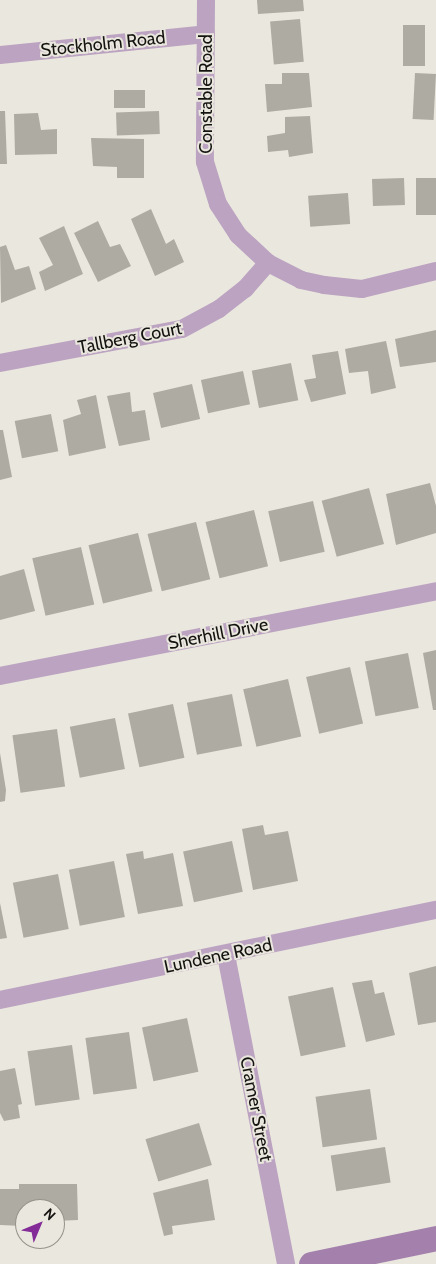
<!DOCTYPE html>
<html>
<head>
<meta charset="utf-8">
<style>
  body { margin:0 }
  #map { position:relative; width:436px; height:1264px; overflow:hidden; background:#eae7de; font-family:Cabin,sans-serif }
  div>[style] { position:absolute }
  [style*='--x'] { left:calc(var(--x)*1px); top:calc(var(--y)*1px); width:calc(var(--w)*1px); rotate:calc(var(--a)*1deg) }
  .building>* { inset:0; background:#adaba2; transform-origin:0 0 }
  .street>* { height:18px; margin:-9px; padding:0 9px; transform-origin:9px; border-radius:9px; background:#bba3c1 }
  .secondary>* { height:25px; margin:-12.5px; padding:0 12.5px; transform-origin:12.5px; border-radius:12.5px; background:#a481ad }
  span { translate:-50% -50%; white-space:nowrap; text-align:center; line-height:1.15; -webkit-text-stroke:4px #eae7de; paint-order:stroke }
  .street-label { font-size:18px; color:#141310 }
  .north { position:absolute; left:15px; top:1199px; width:50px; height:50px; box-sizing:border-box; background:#eae7de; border:1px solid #94928c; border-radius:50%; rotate:45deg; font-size:14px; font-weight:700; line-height:20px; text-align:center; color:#141310 }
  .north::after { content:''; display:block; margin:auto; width:18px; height:22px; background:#832b97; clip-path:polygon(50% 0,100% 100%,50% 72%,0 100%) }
</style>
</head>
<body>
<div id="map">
  <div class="building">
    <i style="clip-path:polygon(257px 0,303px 0,304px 11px,258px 14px)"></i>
    <i style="left:300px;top:19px;width:43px;height:30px;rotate:85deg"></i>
    <i style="left:403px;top:25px;width:22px;height:41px"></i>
    <i style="clip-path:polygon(282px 73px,309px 73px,312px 107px,267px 112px,265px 84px,282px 84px)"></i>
    <i style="left:415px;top:73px;width:21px;height:46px;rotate:3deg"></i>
    <i style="left:145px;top:90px;width:18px;height:31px;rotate:90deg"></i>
    <i style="clip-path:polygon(0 111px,5px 111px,7px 164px,0 164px)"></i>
    <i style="left:159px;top:111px;width:23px;height:43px;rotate:88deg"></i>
    <i style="clip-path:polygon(38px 113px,41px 130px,57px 129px,57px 154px,15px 155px,14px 114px)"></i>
    <i style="clip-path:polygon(310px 116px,313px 153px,289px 157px,288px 150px,268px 152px,267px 136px,285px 133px,285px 117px)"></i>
    <i style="clip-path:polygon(91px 138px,144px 139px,144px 178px,117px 178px,117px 167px,93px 166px)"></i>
    <i style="left:404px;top:178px;width:27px;height:32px;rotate:88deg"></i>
    <i style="left:436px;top:178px;width:37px;height:20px;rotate:90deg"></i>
    <i style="left:348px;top:193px;width:31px;height:40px;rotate:86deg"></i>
    <i style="clip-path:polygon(151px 209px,166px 244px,174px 239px,184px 262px,155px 276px,131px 219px)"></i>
    <i style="clip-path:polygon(98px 221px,110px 247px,120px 244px,131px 266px,98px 282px,74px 233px)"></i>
    <i style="clip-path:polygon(64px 226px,83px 274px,45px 291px,39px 272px,53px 265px,39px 238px)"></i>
    <i style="clip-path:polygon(6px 245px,15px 270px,29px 266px,36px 289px,1px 303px,0 247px)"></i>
    <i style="clip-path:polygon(436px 330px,436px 362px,400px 367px,395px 339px)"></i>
    <i style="clip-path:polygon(386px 341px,396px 388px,371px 394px,368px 371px,349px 373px,345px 349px)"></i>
    <i style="clip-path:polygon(338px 351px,346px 394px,311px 402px,304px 380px,316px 378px,312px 355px)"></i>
    <i style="left:291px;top:363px;width:38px;height:40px;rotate:79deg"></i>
    <i style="left:243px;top:371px;width:34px;height:43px;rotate:78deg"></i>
    <i style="left:192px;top:384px;width:36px;height:40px;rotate:77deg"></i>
    <i style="clip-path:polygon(130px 392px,132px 412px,145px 410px,150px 440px,119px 446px,107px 396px)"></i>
    <i style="clip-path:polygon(96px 395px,106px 448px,69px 456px,63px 420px,81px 414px,77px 400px)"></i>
    <i style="left:51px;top:414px;width:38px;height:37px;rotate:79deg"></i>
    <i style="clip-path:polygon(0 430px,3px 430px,12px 477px,0 480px)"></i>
    <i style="clip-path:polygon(430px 483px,436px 506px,436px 533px,396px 545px,386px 494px)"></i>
    <i style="left:369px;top:488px;width:58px;height:49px;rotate:75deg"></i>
    <i style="left:313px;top:501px;width:52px;height:46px;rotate:77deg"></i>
    <i style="left:254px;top:510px;width:58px;height:50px;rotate:76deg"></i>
    <i style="left:196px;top:522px;width:59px;height:50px;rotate:76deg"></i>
    <i style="left:138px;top:533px;width:60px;height:51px;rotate:76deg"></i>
    <i style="left:81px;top:547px;width:59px;height:50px;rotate:77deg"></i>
    <i style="clip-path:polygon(24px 569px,35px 611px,0 620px,0 576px)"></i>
    <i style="clip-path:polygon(436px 650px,436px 710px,433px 710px,423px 653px)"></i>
    <i style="left:408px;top:653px;width:56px;height:44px;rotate:79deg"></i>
    <i style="left:350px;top:667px;width:58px;height:45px;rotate:77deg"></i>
    <i style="left:288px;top:679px;width:59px;height:46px;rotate:77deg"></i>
    <i style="left:232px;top:694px;width:53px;height:46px;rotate:79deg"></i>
    <i style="left:173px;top:704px;width:55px;height:46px;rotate:78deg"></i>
    <i style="left:115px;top:718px;width:52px;height:46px;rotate:79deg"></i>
    <i style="left:57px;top:729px;width:58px;height:45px;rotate:82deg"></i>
    <i style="clip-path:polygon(0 753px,6px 790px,5px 801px,0 802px)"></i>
    <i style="clip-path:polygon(263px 825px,265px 835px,288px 831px,298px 881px,253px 890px,242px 829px)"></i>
    <i style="left:232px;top:841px;width:52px;height:50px;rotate:78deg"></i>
    <i style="clip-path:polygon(143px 851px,144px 859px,173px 853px,183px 906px,138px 914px,126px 854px)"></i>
    <i style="left:114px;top:861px;width:57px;height:46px;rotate:79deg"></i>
    <i style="left:58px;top:874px;width:56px;height:46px;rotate:79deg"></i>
    <i style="clip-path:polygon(0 903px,7px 938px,0 939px)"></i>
    <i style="clip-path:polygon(436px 966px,436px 1022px,418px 1025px,409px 973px)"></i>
    <i style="clip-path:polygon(372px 980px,375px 994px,384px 992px,395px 1035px,366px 1042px,352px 983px)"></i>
    <i style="left:333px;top:987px;width:61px;height:46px;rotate:78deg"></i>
    <i style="left:187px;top:1018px;width:55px;height:46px;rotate:78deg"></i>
    <i style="left:129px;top:1032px;width:57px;height:44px;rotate:82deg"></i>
    <i style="left:72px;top:1045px;width:55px;height:45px;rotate:82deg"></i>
    <i style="clip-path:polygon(15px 1068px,22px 1104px,18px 1105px,20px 1118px,4px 1121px,0 1113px,0 1071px)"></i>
    <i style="left:370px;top:1089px;width:51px;height:55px;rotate:82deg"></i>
    <i style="left:199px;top:1123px;width:44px;height:56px;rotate:73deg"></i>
    <i style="left:385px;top:1147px;width:36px;height:55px;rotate:81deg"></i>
    <i style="clip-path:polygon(208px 1179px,215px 1220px,172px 1226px,173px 1234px,164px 1236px,153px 1193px)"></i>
    <i style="clip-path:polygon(19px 1184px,77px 1184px,78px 1220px,55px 1221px,55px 1209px,25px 1209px,23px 1226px,0 1225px,0 1189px,19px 1189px)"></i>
  </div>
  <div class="street">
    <i style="--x:206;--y:0;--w:162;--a:90.4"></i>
    <i style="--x:205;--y:162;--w:44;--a:72.8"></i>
    <i style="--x:218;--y:204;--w:37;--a:57"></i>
    <i style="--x:238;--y:235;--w:41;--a:43"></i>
    <i style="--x:268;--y:263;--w:37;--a:27"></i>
    <i style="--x:301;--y:280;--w:24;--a:12"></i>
    <i style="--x:324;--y:285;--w:38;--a:6"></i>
    <i style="--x:362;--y:289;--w:76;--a:-13.7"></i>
    <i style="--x:0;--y:55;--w:207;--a:-5.8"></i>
    <i style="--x:0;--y:363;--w:185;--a:-10.6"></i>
    <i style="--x:182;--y:329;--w:42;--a:-28.4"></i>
    <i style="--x:219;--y:309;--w:33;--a:-38"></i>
    <i style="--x:245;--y:289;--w:35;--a:-49"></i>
    <i style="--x:0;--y:676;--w:444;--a:-11"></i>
    <i style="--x:226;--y:955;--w:315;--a:79"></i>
    <i style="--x:0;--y:1000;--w:445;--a:-11.7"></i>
  </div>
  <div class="secondary">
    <i style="--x:311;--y:1264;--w:128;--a:-11.7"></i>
  </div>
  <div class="street-label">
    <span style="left:103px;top:44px;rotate:-6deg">Stockholm Road</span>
    <span style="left:206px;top:94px;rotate:-90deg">Constable Road</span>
    <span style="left:130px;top:338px;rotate:-11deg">Tallberg Court</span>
    <span style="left:218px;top:634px;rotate:-11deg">Sherhill Drive</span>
    <span style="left:218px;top:956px;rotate:-12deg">Lundene Road</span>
    <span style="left:256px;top:1109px;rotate:79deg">Cramer Street</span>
  </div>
  <div class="north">N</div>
</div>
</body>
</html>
